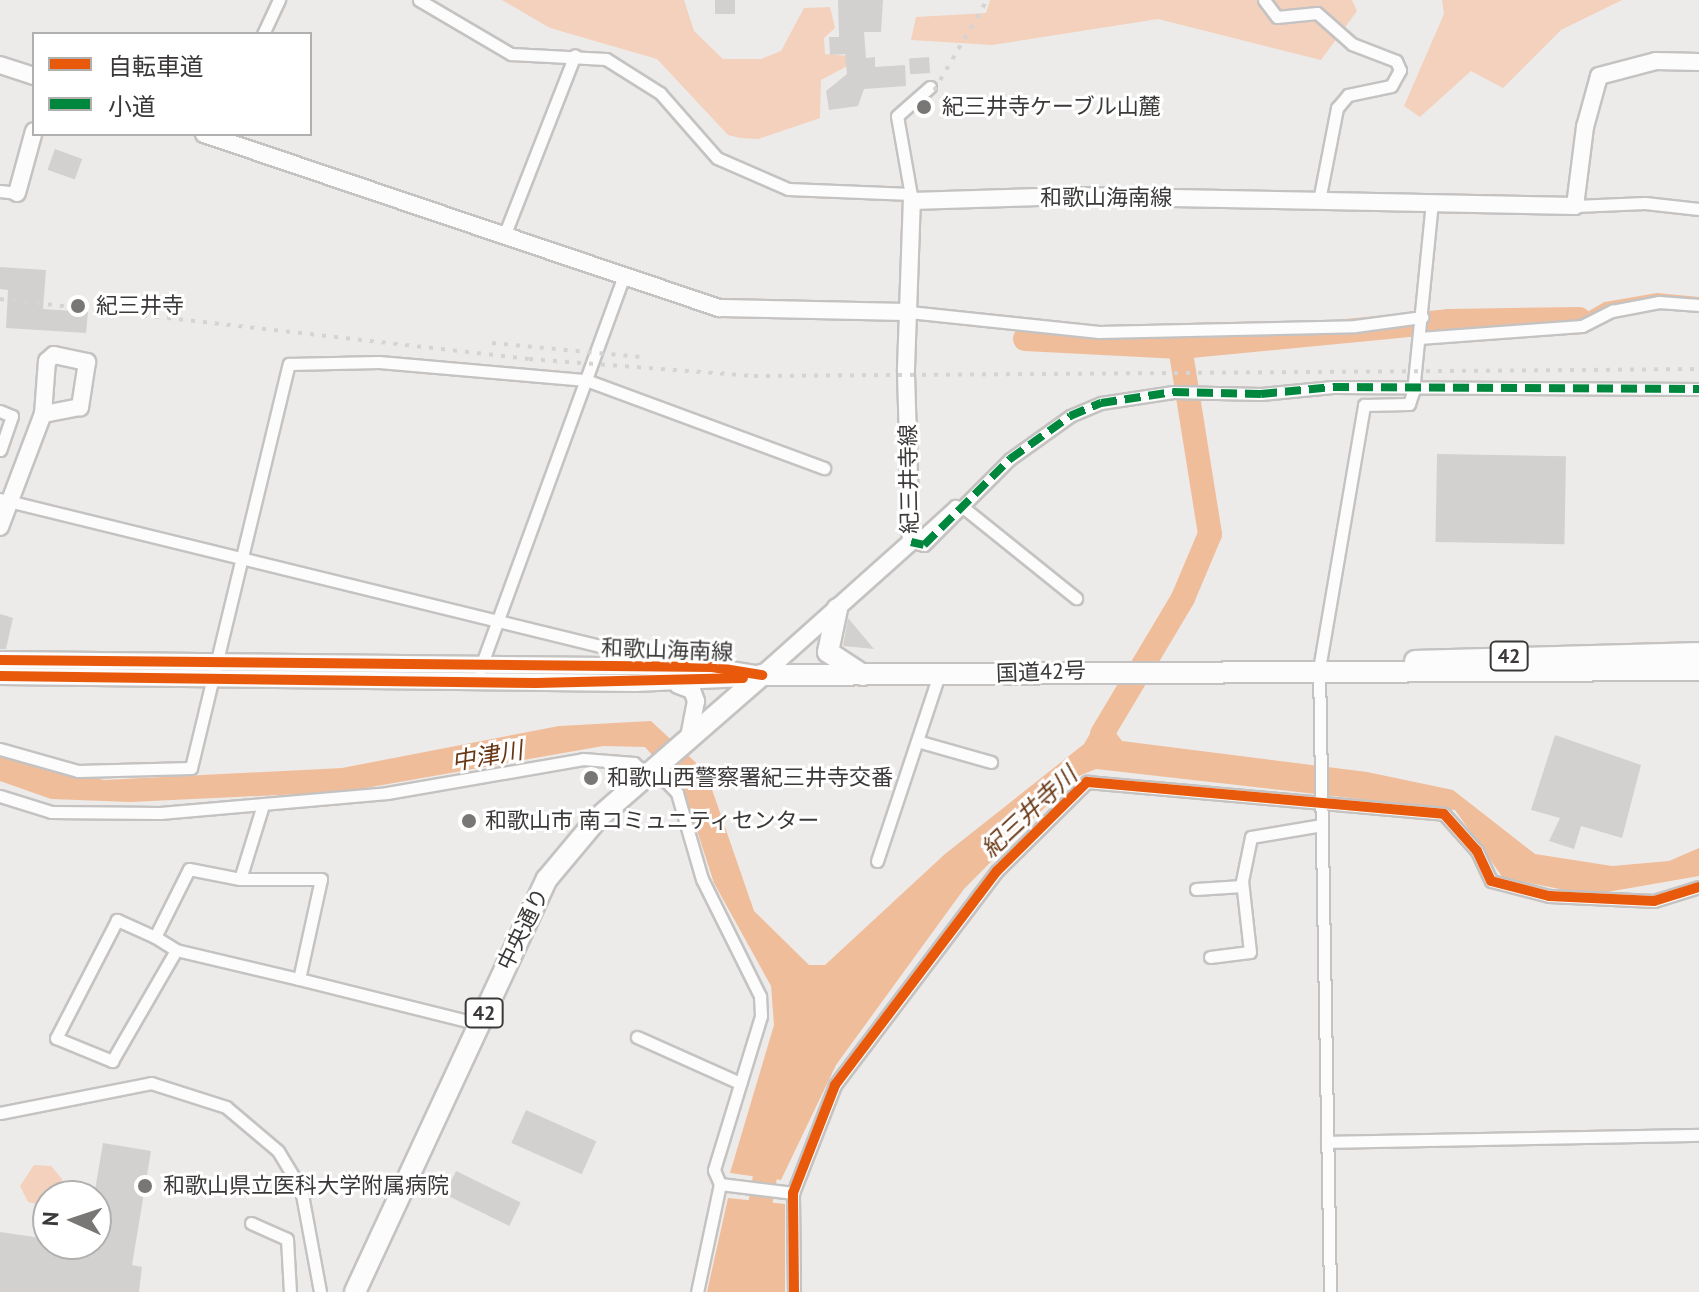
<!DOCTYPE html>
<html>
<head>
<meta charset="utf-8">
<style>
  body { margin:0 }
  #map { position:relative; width:1699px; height:1292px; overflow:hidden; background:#edebe9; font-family:"PT Sans","Noto Sans JP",sans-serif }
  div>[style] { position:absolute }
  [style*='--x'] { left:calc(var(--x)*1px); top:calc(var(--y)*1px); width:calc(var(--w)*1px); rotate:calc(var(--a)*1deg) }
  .green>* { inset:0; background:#f3d1bc }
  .water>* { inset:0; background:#f0bd9b }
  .stream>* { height:4px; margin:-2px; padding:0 2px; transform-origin:2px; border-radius:2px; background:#f0bd9b }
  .river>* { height:24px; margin:-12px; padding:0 12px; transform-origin:12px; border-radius:12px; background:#f0bd9b }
  .building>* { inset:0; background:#d3d1d0; transform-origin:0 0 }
  .roads { filter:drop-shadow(2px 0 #c5c3c2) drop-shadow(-2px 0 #c5c3c2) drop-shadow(0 2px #c5c3c2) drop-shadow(0 -2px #c5c3c2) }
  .street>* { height:11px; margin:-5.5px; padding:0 5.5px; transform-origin:5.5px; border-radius:5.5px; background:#fcfcfc }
  .secondary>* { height:16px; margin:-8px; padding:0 8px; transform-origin:8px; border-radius:8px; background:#fcfcfc }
  .highway>* { height:20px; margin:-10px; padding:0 10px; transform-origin:10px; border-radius:10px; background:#fcfcfc }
  .rail>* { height:4px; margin-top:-2px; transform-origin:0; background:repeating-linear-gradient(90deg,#d4d4d4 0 4px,transparent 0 12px) }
  .quiet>* { height:8px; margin-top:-4px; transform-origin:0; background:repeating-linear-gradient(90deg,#00873e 0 16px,transparent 0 24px) }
  .cycleway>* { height:10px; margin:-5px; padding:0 5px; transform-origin:5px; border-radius:5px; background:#e8590c }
  .dots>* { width:22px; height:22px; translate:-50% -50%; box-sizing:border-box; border:4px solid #fff; border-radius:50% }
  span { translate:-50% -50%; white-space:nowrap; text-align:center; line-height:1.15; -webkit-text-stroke:6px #fff; paint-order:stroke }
  .shield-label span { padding:2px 6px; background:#fff; border:2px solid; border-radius:6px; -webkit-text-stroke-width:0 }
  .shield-label { font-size:20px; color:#3b3938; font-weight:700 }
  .poi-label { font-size:22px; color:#3b3938 }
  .left { translate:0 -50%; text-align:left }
  .street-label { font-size:22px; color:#3b3938 }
  .water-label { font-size:24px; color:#683816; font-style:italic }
  .legend { position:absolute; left:32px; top:32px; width:280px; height:104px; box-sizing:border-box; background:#fff; border:2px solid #b1b0af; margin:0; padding:10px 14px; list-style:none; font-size:24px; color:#3b3938 }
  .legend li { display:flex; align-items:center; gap:16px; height:40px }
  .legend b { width:40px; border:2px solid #b1b0af }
  .north { position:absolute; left:32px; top:1180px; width:80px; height:80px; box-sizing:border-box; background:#fff; border:2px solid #b1b0af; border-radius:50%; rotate:273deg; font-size:22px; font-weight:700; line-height:32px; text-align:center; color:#3b3938 }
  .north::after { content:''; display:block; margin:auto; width:28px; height:36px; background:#797776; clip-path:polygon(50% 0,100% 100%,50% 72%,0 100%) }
</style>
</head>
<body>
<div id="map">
  <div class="green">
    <i style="clip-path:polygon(502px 0,684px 0,694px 31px,723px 59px,761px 59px,781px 51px,804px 8px,830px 7px,835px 28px,824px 38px,825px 54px,849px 56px,849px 65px,821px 80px,820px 118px,758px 139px,740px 138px,728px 135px,657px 59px,550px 28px)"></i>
    <i style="clip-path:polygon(990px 0,1352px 0,1357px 11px,1321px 60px,1158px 19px,992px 45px,911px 40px,916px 17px,986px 13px)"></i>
    <i style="clip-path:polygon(1442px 0,1622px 0,1561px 30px,1503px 88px,1471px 71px,1420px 117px,1404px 106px,1444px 14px)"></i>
    <i style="clip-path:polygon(34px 1165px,51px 1166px,62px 1179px,60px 1196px,48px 1196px,45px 1206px,28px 1202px,20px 1186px)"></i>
  </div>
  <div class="water">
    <i style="clip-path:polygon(1108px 703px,1128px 708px,1116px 733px,1122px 741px,1367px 772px,1453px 790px,1535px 854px,1612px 866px,1669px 861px,1699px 848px,1699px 876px,1590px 895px,1503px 878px,1455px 810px,1096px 769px,1074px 778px,964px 889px,836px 1065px,781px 1180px,730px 1173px,774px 1025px,771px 986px,714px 883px,684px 791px,645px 747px,603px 746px,343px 792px,131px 802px,51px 799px,0 781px,0 756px,104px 780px,342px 768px,559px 726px,651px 721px,706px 772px,754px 911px,809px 965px,825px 965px,945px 854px,1084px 744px)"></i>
    <i style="clip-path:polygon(728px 1198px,785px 1204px,785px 1292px,707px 1292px)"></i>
  </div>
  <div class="stream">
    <i style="--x:1579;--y:319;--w:30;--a:-30"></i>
    <i style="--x:1605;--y:304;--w:53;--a:-9.8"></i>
    <i style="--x:1657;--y:295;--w:42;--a:5.4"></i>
  </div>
  <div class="river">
    <i style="--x:1025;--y:339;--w:155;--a:3"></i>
    <i style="--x:1180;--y:347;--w:269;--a:-5.5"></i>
    <i style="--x:1448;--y:321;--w:131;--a:-0.9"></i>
    <i style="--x:1102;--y:734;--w:158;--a:-59.2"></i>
    <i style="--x:1183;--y:598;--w:69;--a:-67.1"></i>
    <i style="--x:1210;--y:534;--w:189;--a:-99.1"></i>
    <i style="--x:745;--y:1292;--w:147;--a:-80.2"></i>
  </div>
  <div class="building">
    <i style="left:715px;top:0;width:20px;height:14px"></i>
    <i style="clip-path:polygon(838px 0,883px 0,881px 32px,864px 32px,866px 58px,875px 57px,875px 67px,905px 65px,906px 86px,864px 89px,858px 106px,829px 110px,826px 91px,847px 74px,845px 54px,830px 55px,829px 37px,839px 37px)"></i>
    <i style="left:929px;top:57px;width:16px;height:20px;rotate:86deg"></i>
    <i style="left:55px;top:149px;width:29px;height:22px;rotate:20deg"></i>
    <i style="clip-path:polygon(0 267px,46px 270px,43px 309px,88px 312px,86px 333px,6px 328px,8px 290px,0 289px)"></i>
    <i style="left:1437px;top:454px;width:129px;height:88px;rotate:1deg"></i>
    <i style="clip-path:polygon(0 614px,13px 618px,6px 649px,0 649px)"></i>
    <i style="clip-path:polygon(848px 618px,874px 649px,843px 646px)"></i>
    <i style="clip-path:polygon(1555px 735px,1641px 765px,1622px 838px,1581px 826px,1574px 849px,1549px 841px,1560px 818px,1531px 810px)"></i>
    <i style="left:526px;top:1110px;width:77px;height:36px;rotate:24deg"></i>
    <i style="clip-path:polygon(103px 1143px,151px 1151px,132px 1265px,142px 1267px,139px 1292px,0 1292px,0 1232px,96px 1246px,94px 1196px)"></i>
    <i style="left:456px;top:1171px;width:72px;height:26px;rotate:26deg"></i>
  </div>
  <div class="roads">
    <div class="street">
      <i style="--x:419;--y:0;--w:107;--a:30.4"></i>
      <i style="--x:511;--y:54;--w:95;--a:3"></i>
      <i style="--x:606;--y:59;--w:64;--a:32.2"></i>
      <i style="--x:660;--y:93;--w:86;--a:48.8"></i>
      <i style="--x:717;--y:158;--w:77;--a:23.6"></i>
      <i style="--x:788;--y:189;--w:123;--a:2.3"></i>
      <i style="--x:1264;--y:0;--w:21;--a:53"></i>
      <i style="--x:1277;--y:17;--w:40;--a:-5.7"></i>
      <i style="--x:1317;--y:13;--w:47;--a:41.5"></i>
      <i style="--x:1352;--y:44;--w:47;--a:21.1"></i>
      <i style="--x:1396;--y:61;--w:10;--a:66"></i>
      <i style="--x:1400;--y:70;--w:18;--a:119"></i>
      <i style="--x:1391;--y:86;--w:44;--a:168.2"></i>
      <i style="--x:1348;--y:95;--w:17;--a:130"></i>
      <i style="--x:1337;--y:108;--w:95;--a:101"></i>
      <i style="--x:263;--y:34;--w:38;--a:-65"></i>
      <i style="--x:0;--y:191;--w:17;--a:7"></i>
      <i style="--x:912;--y:201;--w:86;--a:-100"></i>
      <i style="--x:897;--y:116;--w:44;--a:-41.3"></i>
      <i style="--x:1575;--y:206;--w:70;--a:-2.5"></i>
      <i style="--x:1645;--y:203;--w:54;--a:6.3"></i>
      <i style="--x:504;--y:236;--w:194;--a:-68.6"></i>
      <i style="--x:909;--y:312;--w:191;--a:6"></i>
      <i style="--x:1099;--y:332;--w:256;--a:-1.3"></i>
      <i style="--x:1355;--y:326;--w:68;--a:-7.7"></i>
      <i style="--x:1419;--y:338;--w:163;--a:-4.2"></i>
      <i style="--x:1582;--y:326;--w:34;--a:-27"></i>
      <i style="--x:1612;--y:311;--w:48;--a:-10.8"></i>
      <i style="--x:1659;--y:302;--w:40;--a:4.3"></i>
      <i style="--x:0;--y:411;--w:13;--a:23"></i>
      <i style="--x:12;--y:416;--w:36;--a:109"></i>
      <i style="--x:0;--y:499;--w:652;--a:13.76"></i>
      <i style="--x:633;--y:654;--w:13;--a:86"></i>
      <i style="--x:912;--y:534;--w:10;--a:11"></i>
      <i style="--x:922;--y:536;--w:45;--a:-42.3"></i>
      <i style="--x:955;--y:506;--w:9;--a:13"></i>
      <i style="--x:964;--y:508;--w:144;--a:38.8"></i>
      <i style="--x:911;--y:542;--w:13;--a:13"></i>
      <i style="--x:924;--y:545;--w:122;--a:-45"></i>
      <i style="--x:1010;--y:459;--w:74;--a:-35.6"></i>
      <i style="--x:1070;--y:416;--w:34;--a:-23"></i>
      <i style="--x:1101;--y:403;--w:73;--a:-8.7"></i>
      <i style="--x:1173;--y:392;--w:88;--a:1.3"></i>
      <i style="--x:1261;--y:394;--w:72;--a:-5.6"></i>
      <i style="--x:1333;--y:387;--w:366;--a:0.3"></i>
      <i style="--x:480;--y:669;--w:416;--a:-69.9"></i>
      <i style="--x:917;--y:741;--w:77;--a:15.8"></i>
      <i style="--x:0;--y:749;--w:81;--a:15.8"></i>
      <i style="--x:78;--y:771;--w:113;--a:-1.5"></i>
      <i style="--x:191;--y:768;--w:416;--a:-76.4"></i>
      <i style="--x:289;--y:364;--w:90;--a:-1.3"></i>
      <i style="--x:379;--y:362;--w:208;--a:5"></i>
      <i style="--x:586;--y:380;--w:254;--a:20.3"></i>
      <i style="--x:655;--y:770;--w:32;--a:46"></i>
      <i style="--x:677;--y:793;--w:90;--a:73.8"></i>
      <i style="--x:702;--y:879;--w:131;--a:63.6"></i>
      <i style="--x:760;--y:996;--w:20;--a:87"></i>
      <i style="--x:761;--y:1016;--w:161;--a:107"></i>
      <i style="--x:714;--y:1170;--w:15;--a:67"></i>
      <i style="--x:720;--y:1184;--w:110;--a:102"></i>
      <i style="--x:0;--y:796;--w:53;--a:17.4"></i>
      <i style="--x:51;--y:812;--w:109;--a:0.5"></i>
      <i style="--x:160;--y:813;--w:228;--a:-5"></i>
      <i style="--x:387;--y:793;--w:199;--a:-9.8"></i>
      <i style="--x:583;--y:759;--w:51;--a:4.5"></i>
      <i style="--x:634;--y:763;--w:19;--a:43"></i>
      <i style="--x:262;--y:808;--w:74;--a:107.2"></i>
      <i style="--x:240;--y:879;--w:81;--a:0"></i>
      <i style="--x:321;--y:879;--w:102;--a:102.4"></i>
      <i style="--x:299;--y:979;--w:186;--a:14"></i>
      <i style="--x:877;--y:861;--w:196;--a:-71.6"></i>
      <i style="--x:1196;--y:889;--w:46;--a:-3.7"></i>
      <i style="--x:155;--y:937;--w:42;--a:-155.9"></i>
      <i style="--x:117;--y:920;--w:133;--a:117.3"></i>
      <i style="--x:56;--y:1038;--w:61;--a:22.3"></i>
      <i style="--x:112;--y:1061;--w:128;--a:-60"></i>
      <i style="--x:176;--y:950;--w:126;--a:13.3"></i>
      <i style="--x:176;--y:950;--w:25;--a:-148"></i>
      <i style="--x:155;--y:937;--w:76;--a:-63.4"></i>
      <i style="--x:189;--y:869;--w:52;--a:11.1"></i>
      <i style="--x:1210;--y:957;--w:40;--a:-7.1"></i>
      <i style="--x:1250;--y:952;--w:71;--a:-96.4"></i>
      <i style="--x:1242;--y:881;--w:45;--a:-78.4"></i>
      <i style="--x:1251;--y:837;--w:72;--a:-9.6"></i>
      <i style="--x:637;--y:1037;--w:113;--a:24.1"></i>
      <i style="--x:0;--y:1113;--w:154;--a:-11.2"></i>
      <i style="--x:151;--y:1083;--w:79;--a:17.7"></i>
      <i style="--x:226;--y:1107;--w:68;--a:40.2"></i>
      <i style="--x:278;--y:1151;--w:44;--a:58.8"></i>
      <i style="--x:301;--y:1189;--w:105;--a:79.5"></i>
      <i style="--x:1327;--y:1142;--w:372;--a:-1.1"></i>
      <i style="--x:720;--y:1184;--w:74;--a:7"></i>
      <i style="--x:251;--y:1223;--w:39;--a:24"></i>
      <i style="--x:287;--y:1239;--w:53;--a:86.8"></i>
      <i style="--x:794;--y:1292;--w:99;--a:-90.6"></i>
      <i style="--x:793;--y:1193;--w:116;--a:-68.7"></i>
      <i style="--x:835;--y:1085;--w:268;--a:-52.9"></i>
      <i style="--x:997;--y:871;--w:127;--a:-44.7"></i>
      <i style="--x:1087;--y:782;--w:358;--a:5.1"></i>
      <i style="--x:1444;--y:814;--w:50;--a:48.3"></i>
      <i style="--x:1477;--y:851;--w:33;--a:65"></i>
      <i style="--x:1491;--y:881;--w:60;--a:14.5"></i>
      <i style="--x:1549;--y:896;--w:105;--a:2.7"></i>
      <i style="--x:1654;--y:901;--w:47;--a:-17.3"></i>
      <i style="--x:1330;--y:1292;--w:623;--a:-91.01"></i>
      <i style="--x:1319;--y:669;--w:268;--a:-80.3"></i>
      <i style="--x:1364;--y:405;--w:45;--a:-1.3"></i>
      <i style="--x:1409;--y:404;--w:13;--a:-72"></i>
      <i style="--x:1413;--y:392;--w:190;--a:-84.3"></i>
    </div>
    <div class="secondary">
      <i style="--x:0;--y:65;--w:36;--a:18"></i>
      <i style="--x:204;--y:134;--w:544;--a:18.67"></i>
      <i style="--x:719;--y:308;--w:190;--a:1.2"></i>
      <i style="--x:17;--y:193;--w:64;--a:-74.7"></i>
      <i style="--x:0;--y:527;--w:121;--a:-69.2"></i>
      <i style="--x:43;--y:414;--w:53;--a:-85.7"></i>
      <i style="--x:47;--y:361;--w:9;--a:-41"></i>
      <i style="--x:54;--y:355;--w:34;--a:12"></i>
      <i style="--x:87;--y:362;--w:46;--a:98.8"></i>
      <i style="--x:80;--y:407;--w:38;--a:169"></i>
      <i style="--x:0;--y:660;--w:712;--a:0.56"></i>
      <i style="--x:712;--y:667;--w:51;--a:9.1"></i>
      <i style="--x:762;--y:675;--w:200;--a:-41.8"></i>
      <i style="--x:911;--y:542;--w:173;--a:-91.7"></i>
      <i style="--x:906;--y:369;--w:168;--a:-88"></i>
      <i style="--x:912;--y:201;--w:159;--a:-1.8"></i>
      <i style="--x:1071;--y:196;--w:504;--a:1.14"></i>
      <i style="--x:1575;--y:206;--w:80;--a:-82.8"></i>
      <i style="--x:1585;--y:127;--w:53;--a:-74.6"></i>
      <i style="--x:1599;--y:76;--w:59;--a:-14.7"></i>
      <i style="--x:1656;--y:61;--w:43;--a:1.3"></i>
      <i style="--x:0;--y:676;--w:635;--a:0.63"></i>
      <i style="--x:635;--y:683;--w:110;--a:-2.6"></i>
      <i style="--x:678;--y:685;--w:15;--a:20"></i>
      <i style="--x:692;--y:690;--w:12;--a:70"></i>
      <i style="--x:696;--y:701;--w:37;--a:101"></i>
    </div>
    <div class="highway">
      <i style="--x:837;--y:609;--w:44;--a:101.8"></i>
      <i style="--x:828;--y:652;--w:42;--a:33.3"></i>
      <i style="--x:1415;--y:661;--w:284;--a:-1.6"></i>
      <i style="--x:355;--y:1292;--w:455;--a:-65.1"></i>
      <i style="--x:547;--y:879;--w:80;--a:-50.1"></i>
      <i style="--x:598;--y:818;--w:218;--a:-41.1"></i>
      <i style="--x:762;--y:675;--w:937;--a:-0.31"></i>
    </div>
  </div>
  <div class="rail">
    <i style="--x:922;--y:111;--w:129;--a:-59.6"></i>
    <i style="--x:0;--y:299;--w:532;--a:6.47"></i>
    <i style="--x:529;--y:359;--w:226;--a:4.3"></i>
    <i style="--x:754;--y:376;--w:945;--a:-0.42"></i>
    <i style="--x:492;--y:343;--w:149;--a:5.4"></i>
  </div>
  <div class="quiet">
    <i style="--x:911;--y:542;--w:13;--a:13"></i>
    <i style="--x:924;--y:545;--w:122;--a:-45"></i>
    <i style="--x:1010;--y:459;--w:74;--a:-35.6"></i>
    <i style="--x:1070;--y:416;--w:34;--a:-23"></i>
    <i style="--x:1101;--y:403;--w:73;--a:-8.7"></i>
    <i style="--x:1173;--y:392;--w:88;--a:1.3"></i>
    <i style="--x:1261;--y:394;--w:72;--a:-5.6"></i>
    <i style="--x:1333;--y:387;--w:366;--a:0.3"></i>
  </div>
  <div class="cycleway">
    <i style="--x:0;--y:660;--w:712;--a:0.56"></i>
    <i style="--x:712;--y:667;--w:51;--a:9.1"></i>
    <i style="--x:0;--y:676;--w:536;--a:0.75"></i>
    <i style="--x:536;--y:683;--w:207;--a:-1.4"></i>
    <i style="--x:794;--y:1292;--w:99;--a:-90.6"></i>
    <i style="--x:793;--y:1193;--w:116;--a:-68.7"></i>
    <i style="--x:835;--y:1085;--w:268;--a:-52.9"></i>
    <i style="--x:997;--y:871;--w:127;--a:-44.7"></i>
    <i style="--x:1087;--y:782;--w:358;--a:5.1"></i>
    <i style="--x:1444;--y:814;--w:50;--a:48.3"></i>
    <i style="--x:1477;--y:851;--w:33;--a:65"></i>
    <i style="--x:1491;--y:881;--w:60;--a:14.5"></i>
    <i style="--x:1549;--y:896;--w:105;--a:2.7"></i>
    <i style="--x:1654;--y:901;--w:47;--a:-17.3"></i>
  </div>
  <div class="dots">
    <i style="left:924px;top:107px;background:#797776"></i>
    <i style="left:78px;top:306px;background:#797776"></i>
    <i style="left:591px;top:778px;background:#797776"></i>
    <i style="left:469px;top:821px;background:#797776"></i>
    <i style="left:145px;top:1186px;background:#797776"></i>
  </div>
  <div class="shield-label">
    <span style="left:1509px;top:656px">42</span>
    <span style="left:484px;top:1013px">42</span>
  </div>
  <div class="poi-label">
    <span class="left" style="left:942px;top:107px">紀三井寺ケーブル山麓</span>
    <span class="left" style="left:96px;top:306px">紀三井寺</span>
    <span class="left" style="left:607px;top:778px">和歌山西警察署紀三井寺交番</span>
    <span class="left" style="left:485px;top:821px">和歌山市 南コミュニティセンター</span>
    <span class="left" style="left:163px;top:1186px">和歌山県立医科大学附属病院</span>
  </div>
  <div class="street-label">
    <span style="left:1106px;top:198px">和歌山海南線</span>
    <span style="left:909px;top:479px;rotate:-91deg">紀三井寺線</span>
    <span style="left:667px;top:650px;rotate:2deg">和歌山海南線</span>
    <span style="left:1041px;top:672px;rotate:-2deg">国道42号</span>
    <span style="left:523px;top:929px;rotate:-64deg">中央通り</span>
  </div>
  <div class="water-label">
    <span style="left:487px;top:756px;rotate:-10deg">中津川</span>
    <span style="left:1029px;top:812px;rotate:-43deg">紀三井寺川</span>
  </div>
  <ul class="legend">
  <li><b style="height:10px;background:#e8590c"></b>自転車道</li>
  <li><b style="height:10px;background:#00873e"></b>小道</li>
  </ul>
  <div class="north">N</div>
</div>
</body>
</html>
